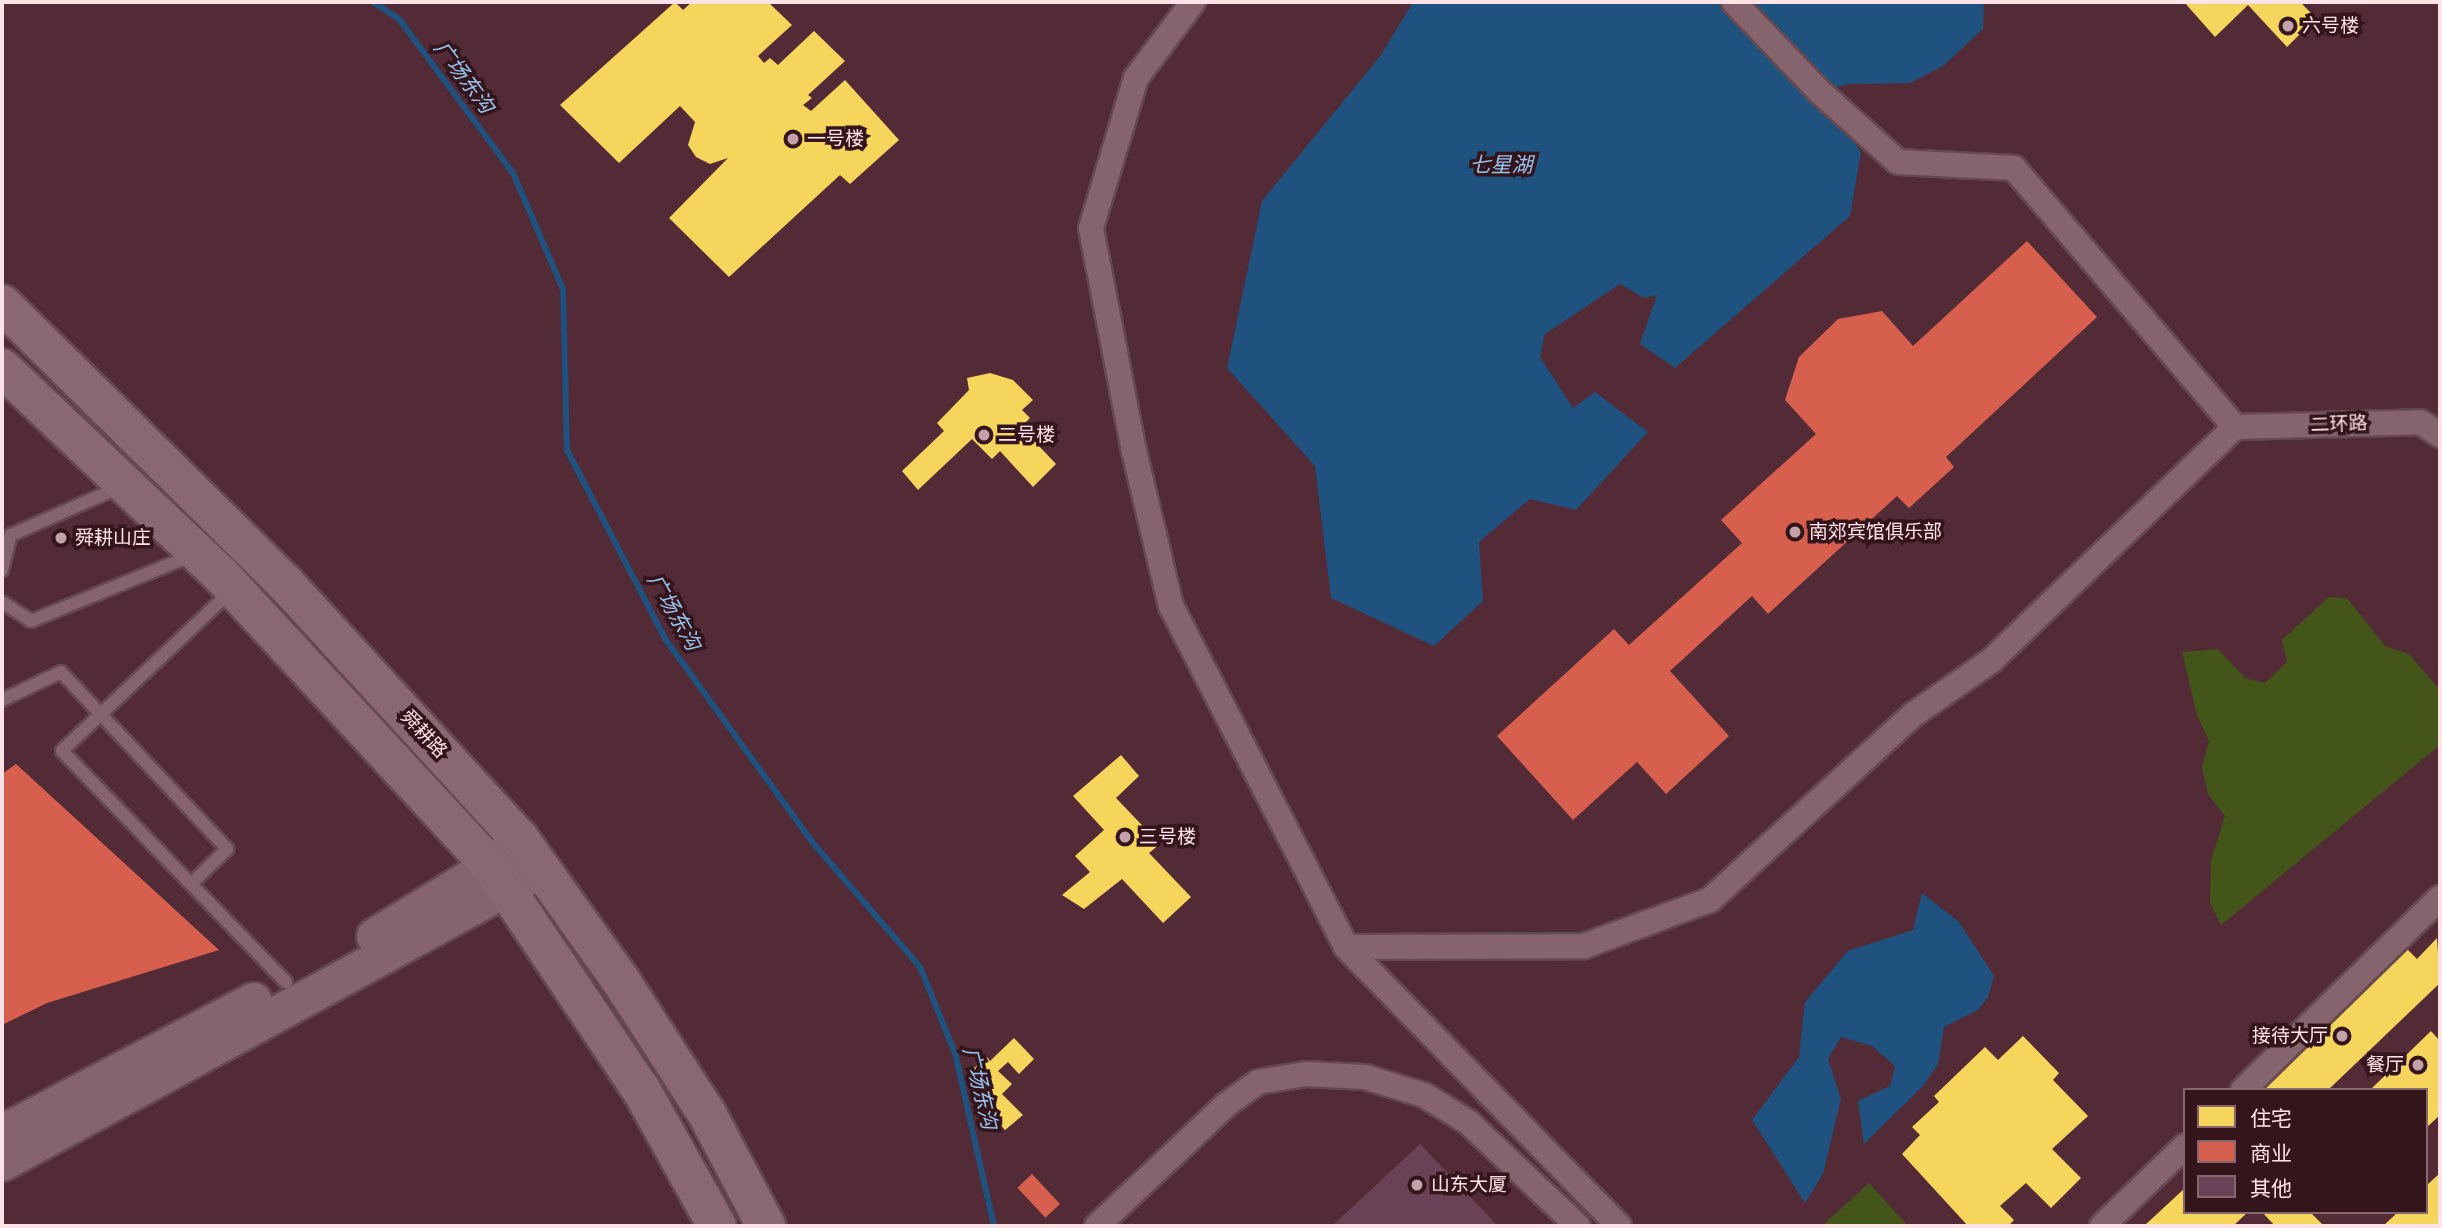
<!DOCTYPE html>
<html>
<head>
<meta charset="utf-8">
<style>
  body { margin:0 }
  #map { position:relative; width:2442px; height:1228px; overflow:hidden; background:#532b37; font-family:Raleway,"Noto Sans SC",sans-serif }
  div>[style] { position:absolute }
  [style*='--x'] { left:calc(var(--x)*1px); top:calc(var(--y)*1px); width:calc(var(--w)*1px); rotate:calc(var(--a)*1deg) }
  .green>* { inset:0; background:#44551a }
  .water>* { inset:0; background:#1f527e }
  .homes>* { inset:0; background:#f6d55c }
  .shops>* { inset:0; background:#d6604d; transform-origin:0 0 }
  .stream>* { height:6px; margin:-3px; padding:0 3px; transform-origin:3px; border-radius:3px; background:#1f527e }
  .building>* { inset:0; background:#6a4255 }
  .roads { filter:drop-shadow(2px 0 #654950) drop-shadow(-2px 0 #654950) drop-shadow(0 2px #654950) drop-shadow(0 -2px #654950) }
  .lane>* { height:12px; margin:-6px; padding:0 6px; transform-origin:6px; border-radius:6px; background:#85646d }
  .street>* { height:24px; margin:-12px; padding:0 12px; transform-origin:12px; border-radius:12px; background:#85646d }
  .secondary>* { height:35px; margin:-17.5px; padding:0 17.5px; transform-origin:17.5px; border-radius:17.5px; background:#85646d }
  .primary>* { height:38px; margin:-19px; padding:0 19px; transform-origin:19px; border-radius:19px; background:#8a6871 }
  .dots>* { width:19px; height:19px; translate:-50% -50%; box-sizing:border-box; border:4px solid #35151c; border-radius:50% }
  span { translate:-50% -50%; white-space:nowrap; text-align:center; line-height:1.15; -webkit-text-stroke:7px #35151c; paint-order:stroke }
  .poi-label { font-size:19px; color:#ffe3e7 }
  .left { translate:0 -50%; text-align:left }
  .right { translate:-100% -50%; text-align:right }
  .street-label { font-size:19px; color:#ffe3e7 }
  .water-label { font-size:21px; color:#97c5f0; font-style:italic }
  .frame { position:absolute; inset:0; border:4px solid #ffe3e7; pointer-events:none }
  .legend { position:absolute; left:2183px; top:1088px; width:245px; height:126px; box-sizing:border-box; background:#35151c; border:2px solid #86676d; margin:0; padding:9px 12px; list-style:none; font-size:21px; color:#ffe3e7 }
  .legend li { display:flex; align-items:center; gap:14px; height:35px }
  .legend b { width:35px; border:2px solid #86676d }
</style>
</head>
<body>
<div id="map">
  <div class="green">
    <i style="clip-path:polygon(2329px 597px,2347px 598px,2385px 646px,2409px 654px,2440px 690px,2440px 745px,2221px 925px,2210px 903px,2211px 860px,2225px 816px,2208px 794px,2202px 767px,2209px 741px,2197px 715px,2182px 652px,2218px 649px,2245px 678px,2265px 683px,2287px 662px,2282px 640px)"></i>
    <i style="clip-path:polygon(1869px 1183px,1908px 1226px,1822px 1226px)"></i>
  </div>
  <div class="water">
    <i style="clip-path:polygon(1413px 2px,1984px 2px,1983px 29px,1943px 66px,1910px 83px,1849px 84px,1819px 91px,1861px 152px,1850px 216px,1675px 368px,1640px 344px,1657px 295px,1644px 298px,1620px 284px,1545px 334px,1540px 357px,1573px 408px,1595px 392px,1648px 432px,1576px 510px,1530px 499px,1479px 542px,1483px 601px,1434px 646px,1331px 598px,1315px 466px,1227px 368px,1262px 201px,1381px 55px)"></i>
    <i style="clip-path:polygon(1922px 893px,1959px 922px,1994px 976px,1988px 997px,1978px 1010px,1944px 1027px,1938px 1064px,1923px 1086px,1864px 1144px,1858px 1101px,1890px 1086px,1895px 1066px,1872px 1046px,1841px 1037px,1828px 1059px,1841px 1099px,1823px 1174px,1805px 1203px,1752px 1120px,1799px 1057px,1805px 1002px,1848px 951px,1913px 930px)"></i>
  </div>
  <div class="homes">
    <i style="clip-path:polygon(675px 2px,683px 10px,692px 2px,768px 2px,792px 25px,758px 56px,764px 63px,770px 58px,778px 65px,814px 31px,845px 61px,808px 95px,812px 98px,803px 105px,811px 111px,845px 80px,899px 140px,850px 184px,840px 175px,729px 277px,669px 218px,728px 158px,710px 164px,696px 157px,688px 145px,695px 122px,680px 106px,619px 163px,560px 105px)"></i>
    <i style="clip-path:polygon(2184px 2px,2300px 2px,2316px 18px,2287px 47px,2248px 5px,2215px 37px)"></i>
    <i style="clip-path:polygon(990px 373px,1013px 380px,1033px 400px,1022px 410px,1030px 418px,1021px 427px,1056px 464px,1033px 487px,1000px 451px,992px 459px,972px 439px,918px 490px,902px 471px,944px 431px,937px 423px,969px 390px,967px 378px)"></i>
    <i style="clip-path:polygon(1121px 755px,1139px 776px,1116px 798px,1160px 844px,1149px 853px,1191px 897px,1163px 923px,1122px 879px,1084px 909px,1062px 895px,1090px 872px,1075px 856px,1104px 830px,1073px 796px)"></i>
    <i style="clip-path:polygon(2437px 938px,2440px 983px,2328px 1090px,2245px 1090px,2400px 942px,2417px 959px)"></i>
    <i style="clip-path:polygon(2431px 1031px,2440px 1041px,2440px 1115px,2426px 1128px,2426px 1090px,2370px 1090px)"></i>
    <i style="clip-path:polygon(2023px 1036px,2059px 1073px,2053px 1080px,2088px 1116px,2052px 1149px,2081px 1178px,2051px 1208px,2026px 1183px,2000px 1206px,2014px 1220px,2008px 1226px,1968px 1226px,1902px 1154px,1920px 1135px,1912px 1127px,1939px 1102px,1934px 1096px,1985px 1047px,1998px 1060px)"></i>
    <i style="clip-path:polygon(1014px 1038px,1034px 1059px,1019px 1074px,1008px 1062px,998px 1071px,1012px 1084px,1002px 1094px,1023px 1115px,1005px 1130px,985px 1106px,993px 1101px,969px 1072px,987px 1057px,990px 1061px)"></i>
    <i style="clip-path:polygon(2440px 1173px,2440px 1226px,2383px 1226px,2398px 1212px,2426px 1212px,2426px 1186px)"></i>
    <i style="clip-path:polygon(2185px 1188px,2185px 1212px,2248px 1212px,2233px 1226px,2144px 1226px)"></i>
    <i style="clip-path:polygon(2262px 1212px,2310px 1212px,2324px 1226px,2275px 1226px)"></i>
  </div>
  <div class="shops">
    <i style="clip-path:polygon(2027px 241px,2097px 317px,1946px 457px,1954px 467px,1909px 508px,1897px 496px,1768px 614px,1752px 596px,1670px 671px,1729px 736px,1666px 794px,1637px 762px,1573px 820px,1497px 736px,1614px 629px,1629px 645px,1742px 543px,1721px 520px,1816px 434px,1785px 400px,1799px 357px,1838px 319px,1882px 311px,1913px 346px)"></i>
    <i style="clip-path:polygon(16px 764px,219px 950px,47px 1003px,2px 1025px,2px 774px)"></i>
    <i style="left:1032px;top:1174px;width:41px;height:20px;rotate:47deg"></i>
  </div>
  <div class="stream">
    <i style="--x:373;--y:2;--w:31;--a:33"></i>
    <i style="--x:399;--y:19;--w:192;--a:53.5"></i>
    <i style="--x:513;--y:173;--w:126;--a:66.7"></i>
    <i style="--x:563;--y:289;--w:161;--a:88.6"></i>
    <i style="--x:567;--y:450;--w:214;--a:62.5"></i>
    <i style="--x:666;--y:640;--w:251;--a:54.1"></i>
    <i style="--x:813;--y:843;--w:164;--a:49.2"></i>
    <i style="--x:920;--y:967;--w:93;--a:67.9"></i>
    <i style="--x:955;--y:1053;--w:177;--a:77.3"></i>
  </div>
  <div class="building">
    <i style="clip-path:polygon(1420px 1144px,1498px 1226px,1332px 1226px)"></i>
  </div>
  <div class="roads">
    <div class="lane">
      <i style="--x:2;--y:570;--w:36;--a:-76"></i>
      <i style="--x:11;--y:535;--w:121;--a:-23.8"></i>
      <i style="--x:230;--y:592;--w:231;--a:136.6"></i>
      <i style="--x:62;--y:751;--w:322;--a:45.9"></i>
      <i style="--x:2;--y:602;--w:35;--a:33"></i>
      <i style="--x:31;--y:621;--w:175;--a:-22.2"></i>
      <i style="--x:2;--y:700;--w:65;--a:-25.4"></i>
      <i style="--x:61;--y:672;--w:243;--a:46.8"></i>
      <i style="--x:227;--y:849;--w:50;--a:135.8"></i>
    </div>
    <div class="street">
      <i style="--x:1193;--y:2;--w:95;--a:126.9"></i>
      <i style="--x:1136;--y:78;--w:157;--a:106.7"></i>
      <i style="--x:1091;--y:228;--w:227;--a:79.1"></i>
      <i style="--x:1134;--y:451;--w:159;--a:76.6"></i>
      <i style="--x:1171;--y:606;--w:383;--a:62.8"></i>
      <i style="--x:1346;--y:947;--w:390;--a:45.6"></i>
      <i style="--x:2235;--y:427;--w:185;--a:-1.5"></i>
      <i style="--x:2420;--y:422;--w:24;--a:33"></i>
      <i style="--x:1346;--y:947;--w:238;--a:-0.2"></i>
      <i style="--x:1584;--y:946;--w:134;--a:-20.1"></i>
      <i style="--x:1710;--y:900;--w:276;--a:-42.4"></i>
      <i style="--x:1914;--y:714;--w:95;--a:-34.7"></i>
      <i style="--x:1992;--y:660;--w:337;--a:-43.8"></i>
      <i style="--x:2235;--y:427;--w:340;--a:-130.5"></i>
      <i style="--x:2014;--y:168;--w:116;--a:-177"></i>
      <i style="--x:1898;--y:162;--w:106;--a:-138.1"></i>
      <i style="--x:1819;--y:91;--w:123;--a:-133.7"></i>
      <i style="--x:2243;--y:1090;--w:275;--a:-44.3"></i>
      <i style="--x:1097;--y:1226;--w:178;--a:-43.2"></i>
      <i style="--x:1227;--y:1104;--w:38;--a:-35"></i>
      <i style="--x:1258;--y:1082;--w:49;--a:-9.5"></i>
      <i style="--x:1306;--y:1074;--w:59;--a:2.9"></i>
      <i style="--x:1365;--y:1077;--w:62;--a:17"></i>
      <i style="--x:1424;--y:1095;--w:52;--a:31.5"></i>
      <i style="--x:1468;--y:1122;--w:151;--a:43.4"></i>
      <i style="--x:2102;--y:1226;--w:115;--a:-43.9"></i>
    </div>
    <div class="secondary">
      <i style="--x:374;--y:936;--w:136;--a:-31.5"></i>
      <i style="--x:490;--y:865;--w:28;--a:-42"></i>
      <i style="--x:2;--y:1132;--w:284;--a:-27.7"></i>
      <i style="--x:2;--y:1163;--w:615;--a:-28.57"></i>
    </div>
    <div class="primary">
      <i style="--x:2;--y:304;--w:399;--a:44.6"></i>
      <i style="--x:286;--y:584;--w:345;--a:47.5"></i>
      <i style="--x:519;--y:838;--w:176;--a:54.5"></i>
      <i style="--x:621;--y:981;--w:158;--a:57.1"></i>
      <i style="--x:707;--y:1114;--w:127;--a:62.2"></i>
      <i style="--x:2;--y:368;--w:304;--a:43.4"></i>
      <i style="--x:223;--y:577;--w:393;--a:47.2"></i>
      <i style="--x:490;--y:865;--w:272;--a:56.1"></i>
      <i style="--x:642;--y:1091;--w:154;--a:60.9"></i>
    </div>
  </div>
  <div class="dots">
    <i style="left:2288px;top:26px;background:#c3a3a9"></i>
    <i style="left:793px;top:139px;background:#c3a3a9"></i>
    <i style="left:984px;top:435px;background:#c3a3a9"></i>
    <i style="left:1795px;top:532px;background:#c3a3a9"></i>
    <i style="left:61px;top:538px;background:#c3a3a9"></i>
    <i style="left:1125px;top:837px;background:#c3a3a9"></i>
    <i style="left:2342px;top:1036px;background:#c3a3a9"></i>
    <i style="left:2418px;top:1065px;background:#c3a3a9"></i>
    <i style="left:1417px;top:1185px;background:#c3a3a9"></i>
  </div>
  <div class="poi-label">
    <span class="left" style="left:2302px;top:26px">六号楼</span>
    <span class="left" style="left:807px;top:139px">一号楼</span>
    <span class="left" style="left:998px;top:435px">二号楼</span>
    <span class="left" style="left:1809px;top:532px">南郊宾馆俱乐部</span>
    <span class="left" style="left:75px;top:538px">舜耕山庄</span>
    <span class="left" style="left:1139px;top:837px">三号楼</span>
    <span class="right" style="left:2328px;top:1036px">接待大厅</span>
    <span class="right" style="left:2404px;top:1065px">餐厅</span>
    <span class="left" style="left:1431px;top:1185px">山东大厦</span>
  </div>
  <div class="street-label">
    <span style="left:2339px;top:424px;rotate:-2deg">二环路</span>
    <span style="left:424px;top:734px;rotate:47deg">舜耕路</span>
  </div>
  <div class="water-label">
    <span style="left:464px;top:77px;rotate:53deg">广场东沟</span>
    <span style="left:1501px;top:165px">七星湖</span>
    <span style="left:674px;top:612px;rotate:60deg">广场东沟</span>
    <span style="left:980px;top:1088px;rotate:76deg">广场东沟</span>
  </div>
  <div class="frame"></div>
  <ul class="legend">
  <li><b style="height:19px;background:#f6d55c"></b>住宅</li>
  <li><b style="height:19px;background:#d6604d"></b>商业</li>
  <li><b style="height:19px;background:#6a4255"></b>其他</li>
  </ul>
</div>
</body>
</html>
